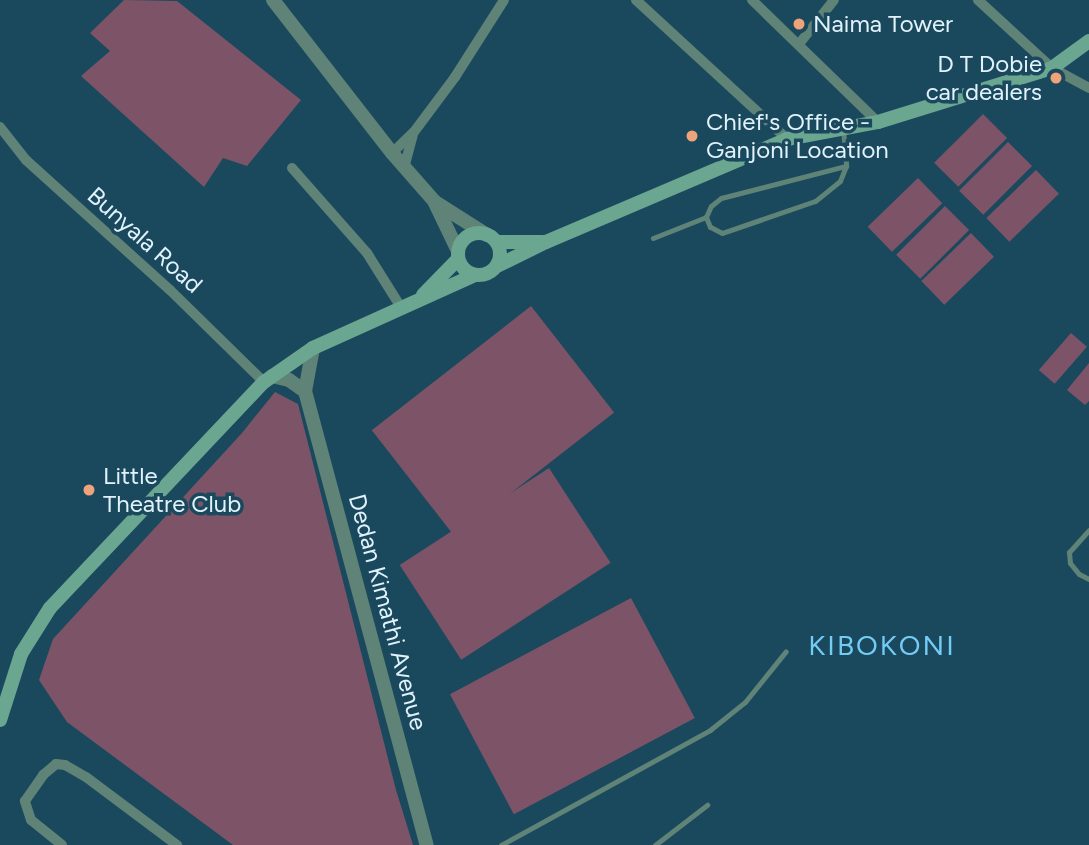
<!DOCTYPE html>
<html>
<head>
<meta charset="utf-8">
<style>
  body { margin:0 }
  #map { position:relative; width:1089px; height:845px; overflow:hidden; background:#1a495e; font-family:Figtree,sans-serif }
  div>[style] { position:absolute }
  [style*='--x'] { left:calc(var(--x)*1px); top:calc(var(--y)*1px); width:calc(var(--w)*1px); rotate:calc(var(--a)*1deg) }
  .green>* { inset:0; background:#7d5467; transform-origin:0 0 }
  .service>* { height:5px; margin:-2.5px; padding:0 2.5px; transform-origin:2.5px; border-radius:2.5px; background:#5f8376 }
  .minor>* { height:10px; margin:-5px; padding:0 5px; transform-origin:5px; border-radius:5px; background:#5f8376 }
  .tertiary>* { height:14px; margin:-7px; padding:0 7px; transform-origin:7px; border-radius:7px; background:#5f8376 }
  .secondary>* { height:14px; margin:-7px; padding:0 7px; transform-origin:7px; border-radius:7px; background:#6ba691 }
  .secondary>.ring { margin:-7px; padding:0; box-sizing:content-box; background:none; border:14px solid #6ba691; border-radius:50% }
  .dots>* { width:19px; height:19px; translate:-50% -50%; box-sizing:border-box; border:4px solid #1a495e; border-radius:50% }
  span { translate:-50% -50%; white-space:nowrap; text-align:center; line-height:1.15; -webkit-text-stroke:7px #1a495e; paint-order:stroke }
  .poi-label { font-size:24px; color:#e2f2fb }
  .left { translate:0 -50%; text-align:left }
  .right { translate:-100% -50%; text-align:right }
  .street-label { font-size:24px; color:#e2f2fb }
  .quarter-label { font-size:28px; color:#74ccf5; letter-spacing:2px }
</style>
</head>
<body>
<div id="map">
  <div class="green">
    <i style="clip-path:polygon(124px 0,177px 1px,301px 100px,247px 166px,223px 158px,204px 187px,81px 76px,110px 51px,90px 33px)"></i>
    <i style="left:983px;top:114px;width:34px;height:69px;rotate:45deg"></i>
    <i style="left:1008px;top:142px;width:34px;height:69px;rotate:45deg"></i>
    <i style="left:1036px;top:170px;width:33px;height:69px;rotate:46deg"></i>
    <i style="left:918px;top:178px;width:35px;height:70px;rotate:46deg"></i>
    <i style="left:945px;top:206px;width:34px;height:69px;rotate:45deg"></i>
    <i style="left:971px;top:233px;width:33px;height:69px;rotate:46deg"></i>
    <i style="left:531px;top:306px;width:135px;height:202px;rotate:52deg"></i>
    <i style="left:1071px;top:333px;width:21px;height:49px;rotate:41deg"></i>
    <i style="clip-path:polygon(1089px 363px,1089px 401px,1085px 405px,1067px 390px)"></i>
    <i style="clip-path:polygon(275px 392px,298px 404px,396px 790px,413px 845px,233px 845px,67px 722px,39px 680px,53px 639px,242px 433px)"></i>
    <i style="left:549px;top:468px;width:113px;height:178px;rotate:57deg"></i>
    <i style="left:631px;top:598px;width:136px;height:205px;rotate:62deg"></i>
  </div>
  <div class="service">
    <i style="--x:843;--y:129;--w:37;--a:85"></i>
    <i style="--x:846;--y:166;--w:16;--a:112"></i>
    <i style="--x:840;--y:181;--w:32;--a:141"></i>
    <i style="--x:815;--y:201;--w:98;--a:161"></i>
    <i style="--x:722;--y:233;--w:13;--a:-153"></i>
    <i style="--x:710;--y:227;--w:11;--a:-112"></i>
    <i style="--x:706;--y:217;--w:12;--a:-66"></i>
    <i style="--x:711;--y:206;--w:13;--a:-39"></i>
    <i style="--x:721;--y:198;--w:129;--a:-14.4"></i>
    <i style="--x:653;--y:238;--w:57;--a:-21.6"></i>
    <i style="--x:1089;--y:530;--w:30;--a:132"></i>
    <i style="--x:1069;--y:552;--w:11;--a:85"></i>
    <i style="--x:1070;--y:563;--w:14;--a:51"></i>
    <i style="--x:1079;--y:574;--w:11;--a:27"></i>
    <i style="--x:501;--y:845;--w:239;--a:-28.8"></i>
    <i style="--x:710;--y:730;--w:45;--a:-38.7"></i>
    <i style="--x:745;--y:702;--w:65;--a:-51.2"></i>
    <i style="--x:655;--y:845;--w:66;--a:-37.6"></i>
  </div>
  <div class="minor">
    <i style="--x:636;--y:0;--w:205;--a:42.6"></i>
    <i style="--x:752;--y:0;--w:175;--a:44.1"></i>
    <i style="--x:978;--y:0;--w:100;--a:42.6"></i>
    <i style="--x:1052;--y:68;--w:42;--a:28.4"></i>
    <i style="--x:799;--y:44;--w:56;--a:-51.5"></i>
    <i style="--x:0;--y:127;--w:42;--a:51.8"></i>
    <i style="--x:26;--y:160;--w:194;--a:42.1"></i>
    <i style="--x:170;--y:290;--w:132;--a:44.4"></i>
    <i style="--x:392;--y:153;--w:30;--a:-44"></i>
    <i style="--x:414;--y:132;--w:69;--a:-53.3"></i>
    <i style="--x:455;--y:77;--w:91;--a:-57.5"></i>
    <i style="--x:292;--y:168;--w:113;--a:48.6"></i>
    <i style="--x:367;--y:253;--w:66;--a:58"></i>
    <i style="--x:404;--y:168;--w:34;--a:-75"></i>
    <i style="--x:62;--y:845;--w:40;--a:-141"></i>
    <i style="--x:31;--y:820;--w:20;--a:-108"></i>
    <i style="--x:25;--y:801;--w:32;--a:-55"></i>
    <i style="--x:43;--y:775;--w:17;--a:-40"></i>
    <i style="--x:56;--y:764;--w:9;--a:6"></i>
    <i style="--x:65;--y:765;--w:24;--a:30"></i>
    <i style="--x:86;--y:777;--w:114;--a:36.8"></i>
  </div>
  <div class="tertiary">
    <i style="--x:273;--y:0;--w:194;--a:52.1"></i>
    <i style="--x:392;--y:153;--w:65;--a:48.7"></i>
    <i style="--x:435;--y:202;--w:62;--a:32.4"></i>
    <i style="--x:435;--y:203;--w:53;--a:64.4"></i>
    <i style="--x:313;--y:348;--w:44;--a:100.5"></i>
    <i style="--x:305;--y:391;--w:470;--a:75"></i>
    <i style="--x:272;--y:376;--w:17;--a:13"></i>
    <i style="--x:289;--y:380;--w:19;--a:35"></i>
  </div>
  <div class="secondary">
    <i class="ring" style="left:458px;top:233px;width:28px;height:28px"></i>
    <i style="--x:497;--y:242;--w:45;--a:0"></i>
    <i style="--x:497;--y:266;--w:55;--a:-26.1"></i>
    <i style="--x:546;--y:242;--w:262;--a:-23.1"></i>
    <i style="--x:787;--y:139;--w:93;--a:-10.6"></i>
    <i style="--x:878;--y:122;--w:182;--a:-17.2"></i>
    <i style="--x:1052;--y:68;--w:46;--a:-36.1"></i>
    <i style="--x:423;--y:295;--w:50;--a:-45.8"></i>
    <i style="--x:0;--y:720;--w:69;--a:-72.3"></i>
    <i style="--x:21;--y:654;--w:54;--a:-57.8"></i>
    <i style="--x:50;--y:608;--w:311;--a:-46.6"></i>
    <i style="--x:264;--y:382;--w:60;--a:-34.8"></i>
    <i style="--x:313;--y:348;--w:178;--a:-24.3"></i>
  </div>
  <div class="dots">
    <i style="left:799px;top:24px;background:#efa378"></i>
    <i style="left:1056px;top:78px;background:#efa378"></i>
    <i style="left:692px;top:136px;background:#efa378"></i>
    <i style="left:89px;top:490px;background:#efa378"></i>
  </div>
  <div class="poi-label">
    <span class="left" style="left:813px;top:24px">Naima Tower</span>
    <span class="right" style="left:1042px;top:78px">D T Dobie<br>car dealers</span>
    <span class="left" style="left:706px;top:136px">Chief's Office -<br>Ganjoni Location</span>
    <span class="left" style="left:103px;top:490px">Little<br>Theatre Club</span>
  </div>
  <div class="street-label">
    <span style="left:145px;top:240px;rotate:42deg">Bunyala Road</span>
    <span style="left:388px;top:612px;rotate:75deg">Dedan Kimathi Avenue</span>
  </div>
  <div class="quarter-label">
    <span style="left:882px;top:645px">KIBOKONI</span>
  </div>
</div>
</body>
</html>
